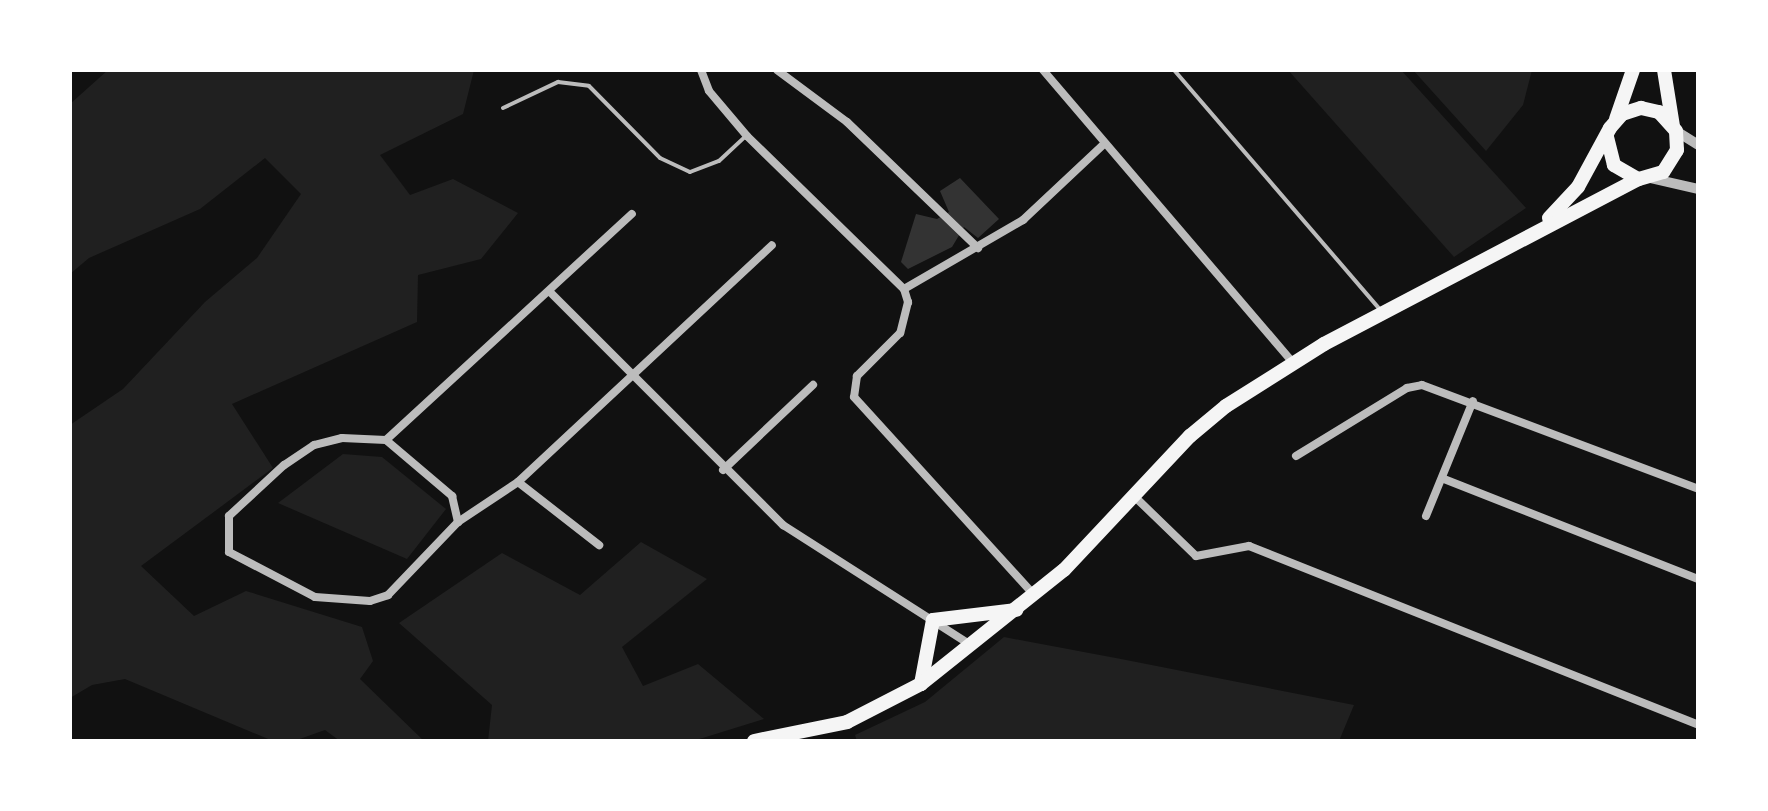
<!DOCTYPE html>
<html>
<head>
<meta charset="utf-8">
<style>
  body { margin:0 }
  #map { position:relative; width:1768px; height:811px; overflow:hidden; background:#111; font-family:Jost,sans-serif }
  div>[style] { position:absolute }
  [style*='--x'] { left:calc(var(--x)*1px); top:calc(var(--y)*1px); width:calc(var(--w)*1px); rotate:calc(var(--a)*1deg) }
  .green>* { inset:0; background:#202020 }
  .water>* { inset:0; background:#333 }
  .service>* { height:4px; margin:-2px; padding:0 2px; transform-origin:2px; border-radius:2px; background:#bcbcbc }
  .minor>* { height:8px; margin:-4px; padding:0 4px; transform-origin:4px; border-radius:4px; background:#bcbcbc }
  .tertiary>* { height:10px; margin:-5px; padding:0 5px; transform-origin:5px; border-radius:5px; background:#bcbcbc }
  .primary>* { height:14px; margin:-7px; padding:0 7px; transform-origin:7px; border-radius:7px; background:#f5f5f5 }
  span { translate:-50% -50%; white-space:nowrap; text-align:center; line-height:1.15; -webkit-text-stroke:8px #fff; paint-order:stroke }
  .frame { position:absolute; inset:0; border:72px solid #fff; pointer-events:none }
</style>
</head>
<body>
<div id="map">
  <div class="green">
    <i style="clip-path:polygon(108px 70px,474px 70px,463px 114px,380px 155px,410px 195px,453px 179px,518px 213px,481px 259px,418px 275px,417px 322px,232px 404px,273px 468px,141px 566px,194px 616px,246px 591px,362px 627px,373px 661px,360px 679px,424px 741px,340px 741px,325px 730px,294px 741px,273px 741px,125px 679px,92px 685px,70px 698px,70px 425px,123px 389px,205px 302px,257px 258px,301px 194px,265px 158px,200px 209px,89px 258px,70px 274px,70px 104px)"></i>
    <i style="clip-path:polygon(1288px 70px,1401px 70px,1526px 208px,1454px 257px)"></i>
    <i style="clip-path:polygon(1413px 70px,1532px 70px,1523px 105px,1486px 151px)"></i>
    <i style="clip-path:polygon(343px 454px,382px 457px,446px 509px,407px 559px,278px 503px)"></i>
    <i style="clip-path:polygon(641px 542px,707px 579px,622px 647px,643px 686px,698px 664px,764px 719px,693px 741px,488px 741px,492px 705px,399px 623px,502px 553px,580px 595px)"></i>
    <i style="clip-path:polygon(1004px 637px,1121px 659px,1354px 705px,1339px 741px,857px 741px,855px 735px,925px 702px)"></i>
  </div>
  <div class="water">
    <i style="clip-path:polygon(960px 178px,999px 219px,978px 238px,964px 227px,952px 247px,908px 269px,901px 262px,916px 214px,937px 219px,949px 212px,940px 191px)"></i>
  </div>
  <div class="service">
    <i style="--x:1174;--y:70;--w:318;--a:49.3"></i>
    <i style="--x:503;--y:108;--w:61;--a:-25.3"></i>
    <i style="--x:558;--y:82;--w:31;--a:7"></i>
    <i style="--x:589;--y:86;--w:101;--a:45.4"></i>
    <i style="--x:660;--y:158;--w:33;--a:25"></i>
    <i style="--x:690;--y:172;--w:31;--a:-21"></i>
    <i style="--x:719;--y:161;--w:35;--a:-43"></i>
  </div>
  <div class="minor">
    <i style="--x:701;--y:70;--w:22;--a:69"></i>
    <i style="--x:709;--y:91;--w:59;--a:49.8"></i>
    <i style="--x:747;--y:136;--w:219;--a:44.3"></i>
    <i style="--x:904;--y:289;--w:14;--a:73"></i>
    <i style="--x:908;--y:302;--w:32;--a:104"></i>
    <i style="--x:900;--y:333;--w:61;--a:135"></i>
    <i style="--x:857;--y:376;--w:21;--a:98"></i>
    <i style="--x:854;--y:397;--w:268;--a:47.7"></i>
    <i style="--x:777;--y:70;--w:87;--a:36.6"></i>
    <i style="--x:847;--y:122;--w:182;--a:43.9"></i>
    <i style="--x:1043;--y:70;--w:385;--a:49.5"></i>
    <i style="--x:904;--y:289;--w:138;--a:-30.1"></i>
    <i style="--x:1023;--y:220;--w:112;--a:-43.2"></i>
    <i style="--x:550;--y:292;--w:330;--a:45"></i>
    <i style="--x:783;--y:525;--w:224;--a:32.6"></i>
    <i style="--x:386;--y:440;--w:44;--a:-177.4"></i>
    <i style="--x:342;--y:438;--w:29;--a:166"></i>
    <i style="--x:314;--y:445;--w:36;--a:146"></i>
    <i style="--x:284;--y:465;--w:75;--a:137.2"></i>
    <i style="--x:229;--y:516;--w:36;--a:90"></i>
    <i style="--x:229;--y:552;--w:97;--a:27.6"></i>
    <i style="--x:315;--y:597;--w:55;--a:4.2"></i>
    <i style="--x:370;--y:601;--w:19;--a:-18"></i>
    <i style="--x:388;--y:595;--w:101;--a:-46.2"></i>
    <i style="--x:458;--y:522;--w:72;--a:-33.7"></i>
    <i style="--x:518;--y:482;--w:347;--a:-43"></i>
    <i style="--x:386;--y:440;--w:334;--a:-42.6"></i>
    <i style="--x:386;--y:440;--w:87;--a:40.3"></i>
    <i style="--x:452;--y:496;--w:27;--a:77"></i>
    <i style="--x:1296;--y:456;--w:130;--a:-31.5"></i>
    <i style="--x:1407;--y:388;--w:15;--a:-11"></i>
    <i style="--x:1422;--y:385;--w:295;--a:20.6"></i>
    <i style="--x:723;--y:470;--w:124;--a:-43.4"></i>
    <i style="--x:1444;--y:479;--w:273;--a:21.5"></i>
    <i style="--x:518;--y:482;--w:103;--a:37.9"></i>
    <i style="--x:1135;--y:497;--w:85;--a:44"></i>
    <i style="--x:1196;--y:556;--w:54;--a:-10.7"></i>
    <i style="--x:1249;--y:546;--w:483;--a:21.7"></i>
    <i style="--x:1426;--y:516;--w:124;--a:-67.8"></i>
  </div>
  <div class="tertiary">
    <i style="--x:1676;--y:131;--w:26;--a:32"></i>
    <i style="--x:1650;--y:178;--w:49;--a:12.9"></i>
  </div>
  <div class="primary">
    <i style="--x:1664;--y:70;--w:57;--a:80.9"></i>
    <i style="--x:1616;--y:119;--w:52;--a:-70.9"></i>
    <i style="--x:1549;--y:218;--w:42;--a:-46.9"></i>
    <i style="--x:1578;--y:187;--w:67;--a:-61.5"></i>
    <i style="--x:1610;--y:128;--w:18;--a:-49"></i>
    <i style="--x:1622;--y:114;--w:20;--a:-18"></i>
    <i style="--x:1641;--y:108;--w:18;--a:13"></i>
    <i style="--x:1659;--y:112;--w:25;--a:48"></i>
    <i style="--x:1676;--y:131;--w:19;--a:87"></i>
    <i style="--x:1677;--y:150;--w:26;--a:122"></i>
    <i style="--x:1663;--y:172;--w:26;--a:164"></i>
    <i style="--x:1638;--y:179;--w:28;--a:-150"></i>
    <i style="--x:1614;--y:165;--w:29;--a:-104"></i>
    <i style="--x:921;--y:684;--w:65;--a:-79.4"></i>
    <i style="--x:933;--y:620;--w:84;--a:-6.9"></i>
    <i style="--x:754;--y:741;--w:95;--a:-11.5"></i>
    <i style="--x:847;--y:722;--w:83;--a:-27.2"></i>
    <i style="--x:921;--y:684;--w:183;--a:-38.6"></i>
    <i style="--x:1064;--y:570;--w:184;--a:-46.8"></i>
    <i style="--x:1190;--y:436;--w:47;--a:-39.8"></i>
    <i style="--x:1226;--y:406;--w:116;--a:-32.3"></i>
    <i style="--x:1324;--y:344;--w:355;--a:-27.7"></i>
  </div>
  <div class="frame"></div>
</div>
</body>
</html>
